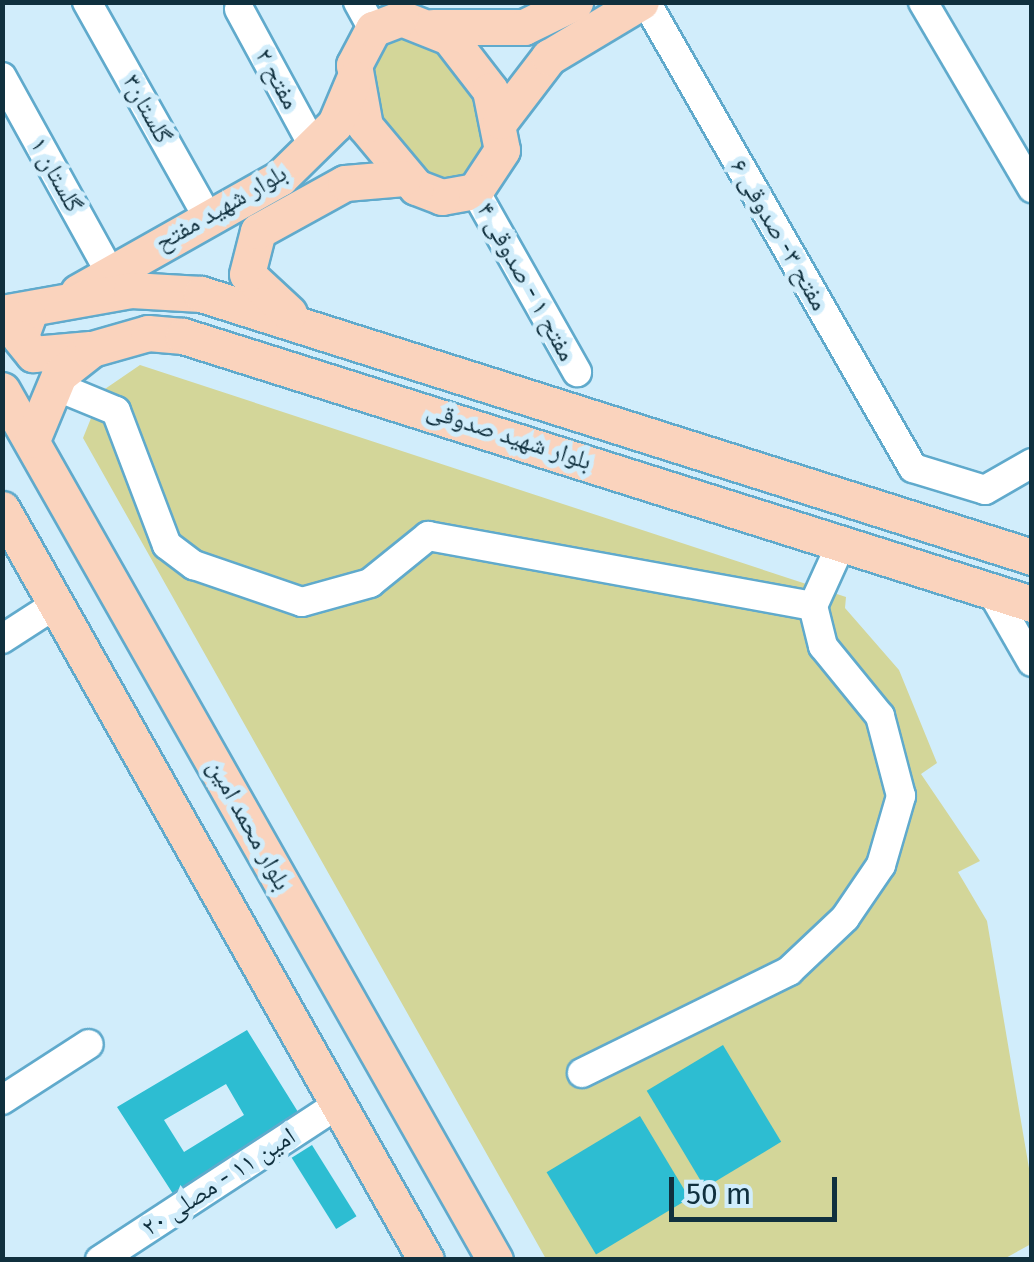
<!DOCTYPE html>
<html>
<head>
<meta charset="utf-8">
<style>
  body { margin:0 }
  #map { position:relative; width:1034px; height:1262px; overflow:hidden; background:#d1edfb; font-family:"Fira Sans","Noto Naskh Arabic",sans-serif }
  div>[style] { position:absolute }
  [style*='--x'] { left:calc(var(--x)*1px); top:calc(var(--y)*1px); width:calc(var(--w)*1px); rotate:calc(var(--a)*1deg) }
  .green>* { inset:0; background:#d3d699 }
  .building>* { inset:0; background:#2dbdd2; transform-origin:0 0 }
  .roads { filter:drop-shadow(2px 0 #60aacc) drop-shadow(-2px 0 #60aacc) drop-shadow(0 2px #60aacc) drop-shadow(0 -2px #60aacc) }
  .minor>* { height:28px; margin:-14px; padding:0 14px; transform-origin:14px; border-radius:14px; background:#fff }
  .major>* { height:35px; margin:-17.5px; padding:0 17.5px; transform-origin:17.5px; border-radius:17.5px; background:#fad3bd }
  span { translate:-50% -50%; white-space:nowrap; text-align:center; line-height:1.15; -webkit-text-stroke:10px #d1edfb; paint-order:stroke }
  .street-label { font-size:25px; color:#10303e }
  .frame { position:absolute; inset:0; border:5px solid #10303e; pointer-events:none }
  .scale { position:absolute; left:669px; top:1177px; width:168px; height:45px; box-sizing:border-box; border:5px solid #10303e; border-top:0; padding-left:12px; font-size:30px; line-height:35px; white-space:nowrap; color:#10303e; -webkit-text-stroke:8px #d1edfb; paint-order:stroke }
</style>
</head>
<body>
<div id="map">
  <div class="green">
    <i style="clip-path:polygon(412px 29px,472px 80px,491px 159px,445px 189px,386px 145px,363px 65px,370px 44px)"></i>
    <i style="clip-path:polygon(140px 365px,846px 597px,845px 608px,899px 670px,937px 763px,921px 774px,980px 861px,958px 872px,987px 921px,1031px 1180px,1031px 1244px,1002px 1260px,546px 1259px,83px 438px,102px 391px)"></i>
  </div>
  <div class="building">
    <i style="clip-path:polygon(evenodd,247px 1030px,303px 1120px,177px 1200px,117px 1107px,247px 1030px,226px 1084px,244px 1115px,184px 1152px,164px 1120px,226px 1084px)"></i>
    <i style="left:723px;top:1045px;width:113px;height:89px;rotate:59deg"></i>
    <i style="left:640px;top:1116px;width:96px;height:109px;rotate:59deg"></i>
    <i style="left:312px;top:1145px;width:84px;height:24px;rotate:58deg"></i>
  </div>
  <div class="roads">
    <div class="minor">
      <i style="--x:87;--y:2;--w:245;--a:60.7"></i>
      <i style="--x:358;--y:2;--w:31;--a:61"></i>
      <i style="--x:646;--y:2;--w:537;--a:60.19"></i>
      <i style="--x:913;--y:468;--w:75;--a:17"></i>
      <i style="--x:985;--y:490;--w:54;--a:-29.9"></i>
      <i style="--x:923;--y:2;--w:216;--a:59.6"></i>
      <i style="--x:239;--y:9;--w:159;--a:61.5"></i>
      <i style="--x:2;--y:77;--w:224;--a:61.1"></i>
      <i style="--x:475;--y:191;--w:208;--a:60.6"></i>
      <i style="--x:53;--y:385;--w:68;--a:22.4"></i>
      <i style="--x:116;--y:411;--w:143;--a:69.2"></i>
      <i style="--x:167;--y:545;--w:34;--a:37"></i>
      <i style="--x:194;--y:565;--w:114;--a:18.9"></i>
      <i style="--x:302;--y:602;--w:71;--a:-15.6"></i>
      <i style="--x:370;--y:583;--w:75;--a:-39"></i>
      <i style="--x:428;--y:536;--w:391;--a:10.3"></i>
      <i style="--x:990;--y:589;--w:84;--a:60.1"></i>
      <i style="--x:2;--y:639;--w:64;--a:-32.9"></i>
      <i style="--x:582;--y:1073;--w:231;--a:-26.2"></i>
      <i style="--x:789;--y:971;--w:77;--a:-43.4"></i>
      <i style="--x:845;--y:918;--w:64;--a:-55.8"></i>
      <i style="--x:881;--y:865;--w:72;--a:-73.8"></i>
      <i style="--x:901;--y:796;--w:83;--a:-104.7"></i>
      <i style="--x:880;--y:716;--w:90;--a:-129.2"></i>
      <i style="--x:823;--y:646;--w:41;--a:-104"></i>
      <i style="--x:813;--y:606;--w:70;--a:-65.6"></i>
      <i style="--x:2;--y:1100;--w:103;--a:-32.8"></i>
      <i style="--x:100;--y:1260;--w:285;--a:-33.2"></i>
    </div>
    <div class="major">
      <i style="--x:401;--y:18;--w:52;--a:21.6"></i>
      <i style="--x:449;--y:37;--w:67;--a:52.3"></i>
      <i style="--x:490;--y:90;--w:61;--a:78.7"></i>
      <i style="--x:502;--y:150;--w:49;--a:123.4"></i>
      <i style="--x:475;--y:191;--w:34;--a:170"></i>
      <i style="--x:442;--y:197;--w:28;--a:-159"></i>
      <i style="--x:416;--y:187;--w:80;--a:-129.9"></i>
      <i style="--x:365;--y:126;--w:62;--a:-100.2"></i>
      <i style="--x:354;--y:65;--w:41;--a:-62.2"></i>
      <i style="--x:373;--y:29;--w:30;--a:-21"></i>
      <i style="--x:433;--y:27;--w:91;--a:0"></i>
      <i style="--x:524;--y:27;--w:57;--a:-26.1"></i>
      <i style="--x:500;--y:121;--w:81;--a:-52.6"></i>
      <i style="--x:549;--y:57;--w:107;--a:-30.9"></i>
      <i style="--x:78;--y:292;--w:232;--a:-29.4"></i>
      <i style="--x:280;--y:178;--w:77;--a:-44.5"></i>
      <i style="--x:335;--y:124;--w:49;--a:-67.1"></i>
      <i style="--x:2;--y:313;--w:131;--a:-10.1"></i>
      <i style="--x:131;--y:290;--w:70;--a:3.3"></i>
      <i style="--x:201;--y:294;--w:872;--a:17.56"></i>
      <i style="--x:289;--y:313;--w:57;--a:-137.1"></i>
      <i style="--x:247;--y:274;--w:44;--a:-75.7"></i>
      <i style="--x:258;--y:231;--w:99;--a:-28.9"></i>
      <i style="--x:345;--y:183;--w:59;--a:-4.8"></i>
      <i style="--x:28;--y:316;--w:23;--a:110"></i>
      <i style="--x:20;--y:338;--w:21;--a:51"></i>
      <i style="--x:33;--y:354;--w:57;--a:-5"></i>
      <i style="--x:2;--y:390;--w:1000;--a:60.46"></i>
      <i style="--x:32;--y:440;--w:70;--a:-67.4"></i>
      <i style="--x:59;--y:375;--w:42;--a:-38.2"></i>
      <i style="--x:92;--y:349;--w:58;--a:-15.9"></i>
      <i style="--x:148;--y:333;--w:35;--a:5"></i>
      <i style="--x:183;--y:336;--w:890;--a:17.52"></i>
      <i style="--x:2;--y:509;--w:862;--a:60.55"></i>
    </div>
  </div>
  <div class="street-label">
    <span style="left:277px;top:79px;rotate:61deg">مفتح ۲</span>
    <span style="left:147px;top:109px;rotate:61deg">گلستان۳</span>
    <span style="left:56px;top:175px;rotate:61deg">گلستان ۱</span>
    <span style="left:221px;top:208px;rotate:-30deg">بلوار شهید مفتح</span>
    <span style="left:779px;top:235px;rotate:60deg">مفتح ۳- صدوقی ۶</span>
    <span style="left:526px;top:282px;rotate:61deg">مفتح ۱ - صدوقی ۴</span>
    <span style="left:509px;top:436px;rotate:18deg">بلوار شهید صدوقی</span>
    <span style="left:249px;top:825px;rotate:61deg">بلوار محمد امین</span>
    <span style="left:219px;top:1182px;rotate:-33deg">امین ۱۱ - مصلی ۲۰</span>
  </div>
  <div class="frame"></div>
  <div class="scale">50 m</div>
</div>
</body>
</html>
